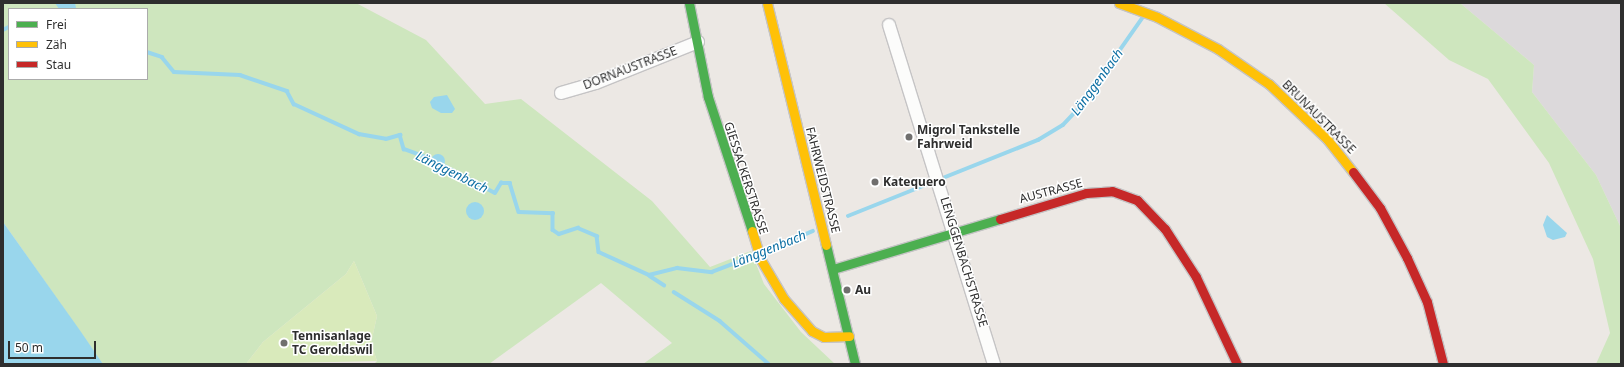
<!DOCTYPE html>
<html>
<head>
<meta charset="utf-8">
<style>
  body { margin:0 }
  #map { position:relative; width:1624px; height:367px; overflow:hidden; background:#ece8e4; font-family:"Noto Sans",sans-serif }
  div>[style] { position:absolute }
  [style*='--x'] { left:calc(var(--x)*1px); top:calc(var(--y)*1px); width:calc(var(--w)*1px); rotate:calc(var(--a)*1deg) }
  .industrial>* { inset:0; background:#dcd9db }
  .green>* { inset:0; background:#cee6be }
  .pitch>* { inset:0; background:#d9eabb }
  .water>* { inset:0; background:#99d6ec }
  .round { border-radius:50% }
  .stream>* { height:3.5px; margin:-1.75px; padding:0 1.75px; transform-origin:1.75px; border-radius:1.75px; background:#99d6ec }
  .roads { filter:drop-shadow(1px 0 #c5c4c5) drop-shadow(-1px 0 #c5c4c5) drop-shadow(0 1px #c5c4c5) drop-shadow(0 -1px #c5c4c5) }
  .street>* { height:12px; margin:-6px; padding:0 6px; transform-origin:6px; border-radius:6px; background:#fcfcfb }
  .fast>* { height:9px; margin:-4.5px; padding:0 4.5px; transform-origin:4.5px; border-radius:4.5px; background:#4caf50 }
  .slow>* { height:9px; margin:-4.5px; padding:0 4.5px; transform-origin:4.5px; border-radius:4.5px; background:#ffc107 }
  .jam>* { height:9px; margin:-4.5px; padding:0 4.5px; transform-origin:4.5px; border-radius:4.5px; background:#c62828 }
  .dots>* { width:11px; height:11px; translate:-50% -50%; box-sizing:border-box; border:2px solid #fff; border-radius:50% }
  span { translate:-50% -50%; white-space:nowrap; text-align:center; line-height:1.15; -webkit-text-stroke:3px #fff; paint-order:stroke }
  .street-label { font-size:12px; color:#2e2e2e }
  .poi-label { font-size:12px; color:#2e2e2e; font-weight:700 }
  .left { translate:0 -50%; text-align:left }
  .water-label { font-size:13px; color:#0d6fa3; font-style:italic }
  .frame { position:absolute; inset:0; border:4px solid #2e2e2e; pointer-events:none }
  .legend { position:absolute; left:8px; top:8px; width:140px; height:72px; box-sizing:border-box; background:#fff; border:1px solid #ababab; margin:0; padding:5px 7px; list-style:none; font-size:12px; color:#2e2e2e }
  .legend li { display:flex; align-items:center; gap:8px; height:20px }
  .legend b { width:20px; border:1px solid #ababab }
  .scale { position:absolute; left:8px; top:341px; width:88px; height:18px; box-sizing:border-box; border:2px solid #2e2e2e; border-top:0; padding-left:5px; font-size:12px; line-height:14px; white-space:nowrap; color:#2e2e2e; -webkit-text-stroke:3px #fff; paint-order:stroke }
</style>
</head>
<body>
<div id="map">
  <div class="industrial">
    <i style="clip-path:polygon(1460px 3px,1621px 3px,1621px 228px,1596px 175px,1532px 92px,1534px 65px)"></i>
  </div>
  <div class="green">
    <i style="clip-path:polygon(evenodd,3px 3px,356px 3px,426px 40px,485px 104px,521px 99px,652px 201px,710px 267px,751px 251px,764px 284px,801px 332px,835px 364px,643px 364px,672px 343px,601px 283px,489px 364px,374px 364px,377px 361px,371px 343px,377px 316px,354px 261px,346px 274px,263px 342px,246px 364px,103px 364px,3px 222px,3px 3px,9px 9px,147px 9px,147px 79px,9px 79px,9px 9px)"></i>
    <i style="clip-path:polygon(1384px 3px,1460px 3px,1534px 65px,1532px 92px,1596px 175px,1621px 228px,1621px 364px,1596px 364px,1610px 333px,1593px 259px,1549px 163px,1488px 79px,1449px 60px)"></i>
  </div>
  <div class="pitch">
    <i style="clip-path:polygon(354px 261px,377px 316px,371px 343px,377px 361px,246px 364px,263px 342px,346px 274px)"></i>
  </div>
  <div class="water">
    <i style="clip-path:polygon(55px 3px,75px 3px,76px 8px,59px 9px)"></i>
    <i style="clip-path:polygon(447px 95px,455px 109px,452px 113px,441px 113px,432px 108px,430px 102px,434px 97px)"></i>
    <i class="round" style="left:431px;top:154px;width:14px;height:14px"></i>
    <i class="round" style="left:466px;top:202px;width:18px;height:18px"></i>
    <i style="clip-path:polygon(1547px 215px,1567px 233px,1565px 237px,1553px 240px,1547px 237px,1543px 225px)"></i>
    <i style="clip-path:polygon(3px 222px,79px 329px,103px 364px,3px 364px)"></i>
  </div>
  <div class="stream">
    <i style="--x:3;--y:30;--w:7;--a:-27"></i>
    <i style="--x:147;--y:52;--w:16;--a:18"></i>
    <i style="--x:162;--y:57;--w:19;--a:51"></i>
    <i style="--x:174;--y:72;--w:66;--a:2.6"></i>
    <i style="--x:240;--y:75;--w:50;--a:18.8"></i>
    <i style="--x:287;--y:91;--w:15;--a:62"></i>
    <i style="--x:294;--y:104;--w:72;--a:24.8"></i>
    <i style="--x:359;--y:134;--w:27;--a:10"></i>
    <i style="--x:386;--y:139;--w:15;--a:-16"></i>
    <i style="--x:400;--y:135;--w:15;--a:74"></i>
    <i style="--x:404;--y:149;--w:32;--a:20"></i>
    <i style="--x:441;--y:164;--w:61;--a:28.2"></i>
    <i style="--x:495;--y:193;--w:12;--a:-59"></i>
    <i style="--x:501;--y:183;--w:9;--a:0"></i>
    <i style="--x:510;--y:183;--w:30;--a:73"></i>
    <i style="--x:519;--y:212;--w:34;--a:2"></i>
    <i style="--x:553;--y:213;--w:17;--a:90"></i>
    <i style="--x:553;--y:230;--w:7;--a:34"></i>
    <i style="--x:559;--y:234;--w:20;--a:-18"></i>
    <i style="--x:578;--y:228;--w:21;--a:23"></i>
    <i style="--x:597;--y:236;--w:16;--a:83"></i>
    <i style="--x:599;--y:252;--w:55;--a:24.7"></i>
    <i style="--x:649;--y:275;--w:29;--a:-14"></i>
    <i style="--x:677;--y:268;--w:35;--a:7"></i>
    <i style="--x:712;--y:272;--w:45;--a:-20.9"></i>
    <i style="--x:848;--y:216;--w:205;--a:-21.8"></i>
    <i style="--x:1038;--y:140;--w:29;--a:-31"></i>
    <i style="--x:1063;--y:125;--w:25;--a:-47"></i>
    <i style="--x:1080;--y:107;--w:110;--a:-55"></i>
    <i style="--x:764;--y:252;--w:53;--a:-23.2"></i>
    <i style="--x:650;--y:276;--w:17;--a:33"></i>
    <i style="--x:674;--y:292;--w:54;--a:32.2"></i>
    <i style="--x:720;--y:321;--w:65;--a:41.3"></i>
  </div>
  <div class="roads">
    <div class="street">
      <i style="--x:889;--y:25;--w:355;--a:72.8"></i>
      <i style="--x:561;--y:93;--w:36;--a:-16"></i>
      <i style="--x:596;--y:83;--w:110;--a:-21.9"></i>
    </div>
    <div class="fast">
      <i style="--x:689;--y:3;--w:96;--a:78.6"></i>
      <i style="--x:708;--y:97;--w:141;--a:71.8"></i>
      <i style="--x:826;--y:245;--w:122;--a:76.3"></i>
      <i style="--x:833;--y:269;--w:174;--a:-16.7"></i>
    </div>
    <div class="slow">
      <i style="--x:767;--y:3;--w:249;--a:76.3"></i>
      <i style="--x:1119;--y:3;--w:40;--a:20.2"></i>
      <i style="--x:1157;--y:17;--w:69;--a:27.7"></i>
      <i style="--x:1218;--y:49;--w:62;--a:34.5"></i>
      <i style="--x:1269;--y:84;--w:80;--a:43.5"></i>
      <i style="--x:1327;--y:139;--w:42;--a:51.8"></i>
      <i style="--x:752;--y:231;--w:30;--a:73"></i>
      <i style="--x:761;--y:260;--w:45;--a:59.5"></i>
      <i style="--x:784;--y:299;--w:43;--a:48.8"></i>
      <i style="--x:812;--y:331;--w:13;--a:27"></i>
      <i style="--x:824;--y:337;--w:25;--a:-2"></i>
    </div>
    <div class="jam">
      <i style="--x:1353;--y:172;--w:45;--a:53.1"></i>
      <i style="--x:1380;--y:208;--w:57;--a:61.6"></i>
      <i style="--x:1407;--y:258;--w:48;--a:65.6"></i>
      <i style="--x:1427;--y:302;--w:64;--a:75.5"></i>
      <i style="--x:1000;--y:219;--w:90;--a:-16.8"></i>
      <i style="--x:1086;--y:193;--w:26;--a:-4"></i>
      <i style="--x:1112;--y:191;--w:27;--a:20"></i>
      <i style="--x:1137;--y:200;--w:40;--a:46"></i>
      <i style="--x:1165;--y:229;--w:57;--a:57.1"></i>
      <i style="--x:1196;--y:277;--w:96;--a:64.8"></i>
    </div>
  </div>
  <div class="dots">
    <i style="left:909px;top:137px;background:#706f6e"></i>
    <i style="left:875px;top:182px;background:#706f6e"></i>
    <i style="left:847px;top:290px;background:#706f6e"></i>
    <i style="left:284px;top:343px;background:#706f6e"></i>
  </div>
  <div class="street-label">
    <span style="left:630px;top:68px;rotate:-21deg">DORNAUSTRASSE</span>
    <span style="left:1319px;top:117px;rotate:45deg">BRUNAUSTRASSE</span>
    <span style="left:746px;top:178px;rotate:72deg">GIESSACKERSTRASSE</span>
    <span style="left:823px;top:180px;rotate:76deg">FAHRWEIDSTRASSE</span>
    <span style="left:1051px;top:191px;rotate:-15deg">AUSTRASSE</span>
    <span style="left:964px;top:262px;rotate:73deg">LENGGENBACHSTRASSE</span>
  </div>
  <div class="poi-label">
    <span class="left" style="left:917px;top:137px">Migrol Tankstelle<br>Fahrweid</span>
    <span class="left" style="left:883px;top:182px">Katequero</span>
    <span class="left" style="left:855px;top:290px">Au</span>
    <span class="left" style="left:292px;top:343px">Tennisanlage<br>TC Geroldswil</span>
  </div>
  <div class="water-label">
    <span style="left:1097px;top:82px;rotate:-54deg">Länggenbach</span>
    <span style="left:452px;top:172px;rotate:26deg">Länggenbach</span>
    <span style="left:769px;top:249px;rotate:-22deg">Länggenbach</span>
  </div>
  <div class="frame"></div>
  <ul class="legend">
  <li><b style="height:5px;background:#4caf50"></b>Frei</li>
  <li><b style="height:5px;background:#ffc107"></b>Zäh</li>
  <li><b style="height:5px;background:#c62828"></b>Stau</li>
  </ul>
  <div class="scale">50 m</div>
</div>
</body>
</html>
